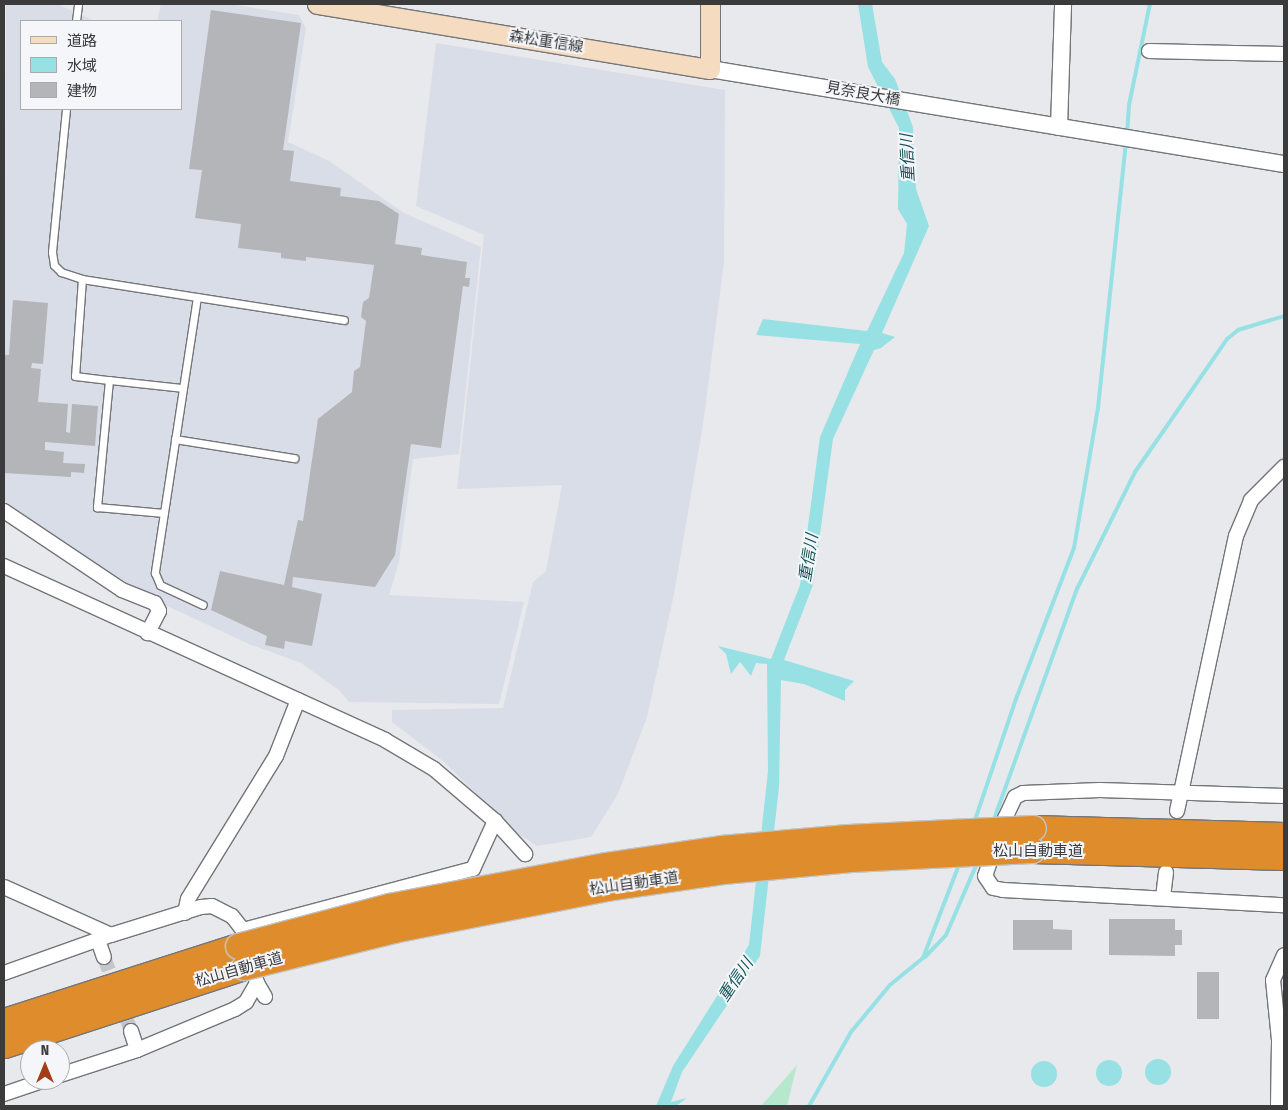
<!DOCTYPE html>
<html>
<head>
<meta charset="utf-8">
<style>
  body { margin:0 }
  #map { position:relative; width:1288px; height:1110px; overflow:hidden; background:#e8e9ec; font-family:"Fira Sans Condensed","Noto Sans JP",sans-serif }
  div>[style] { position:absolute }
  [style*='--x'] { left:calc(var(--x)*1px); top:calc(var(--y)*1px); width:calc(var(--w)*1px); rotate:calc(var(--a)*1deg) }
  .built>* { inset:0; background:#d9dde7 }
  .green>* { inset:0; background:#b7e7cc }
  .water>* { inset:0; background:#97e1e4 }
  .round { border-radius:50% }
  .stream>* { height:4px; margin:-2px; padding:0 2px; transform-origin:2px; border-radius:2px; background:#97e1e4 }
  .building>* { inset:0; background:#b4b5b8; transform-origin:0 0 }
  .minor-tunnel>* { height:14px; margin-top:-7px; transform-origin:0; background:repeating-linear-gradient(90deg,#c5c6c9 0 14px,transparent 0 21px) }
  .roads { filter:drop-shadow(1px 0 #747578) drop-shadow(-1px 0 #747578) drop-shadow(0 1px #747578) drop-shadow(0 -1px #747578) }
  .service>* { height:7px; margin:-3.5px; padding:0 3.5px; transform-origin:3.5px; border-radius:3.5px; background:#fff }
  .minor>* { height:14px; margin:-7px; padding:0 7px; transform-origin:7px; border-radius:7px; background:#fff }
  .tertiary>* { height:16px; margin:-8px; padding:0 8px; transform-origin:8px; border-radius:8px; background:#fff }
  .secondary>* { height:19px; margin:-9.5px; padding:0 9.5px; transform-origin:9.5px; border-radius:9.5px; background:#f5dcc0 }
  .motorway>* { height:25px; margin:-12.5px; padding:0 12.5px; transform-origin:12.5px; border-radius:12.5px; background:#df8c2c }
  .bridges { filter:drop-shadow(1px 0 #c4c4c4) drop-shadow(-1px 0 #c4c4c4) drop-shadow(0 1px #c4c4c4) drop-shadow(0 -1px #c4c4c4) }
  .motorway-bridge>* { height:25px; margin:-12.5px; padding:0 12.5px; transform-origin:12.5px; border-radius:12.5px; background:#df8c2c }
  span { translate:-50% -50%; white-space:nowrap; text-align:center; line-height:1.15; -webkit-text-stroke:4px #f5f6fa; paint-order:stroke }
  .street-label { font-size:15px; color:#3b3b3c }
  .water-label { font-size:16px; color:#145456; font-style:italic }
  .frame { position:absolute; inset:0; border:5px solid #3b3b3c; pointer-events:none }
  .legend { position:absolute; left:20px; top:20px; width:162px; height:90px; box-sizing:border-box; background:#f5f6fa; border:1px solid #ababae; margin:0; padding:6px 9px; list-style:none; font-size:15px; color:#3b3b3c }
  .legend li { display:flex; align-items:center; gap:10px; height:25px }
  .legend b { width:25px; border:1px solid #ababae }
  .north { position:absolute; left:20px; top:1040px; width:50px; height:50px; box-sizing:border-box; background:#f5f6fa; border:1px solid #ababae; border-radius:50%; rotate:0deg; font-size:14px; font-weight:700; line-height:20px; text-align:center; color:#3b3b3c }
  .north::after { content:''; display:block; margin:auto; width:18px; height:22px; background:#a33c19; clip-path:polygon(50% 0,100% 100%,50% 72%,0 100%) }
</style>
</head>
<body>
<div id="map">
  <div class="built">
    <i style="clip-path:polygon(6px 4px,57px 4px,95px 21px,21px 21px,21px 109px,181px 109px,181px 21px,157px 21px,161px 4px,229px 4px,299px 15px,306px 28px,288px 142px,329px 161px,404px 213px,481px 247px,459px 454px,413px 459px,399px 562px,389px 595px,524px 602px,499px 704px,349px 702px,339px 690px,301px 663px,249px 644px,163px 604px,87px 559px,4px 501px)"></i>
    <i style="clip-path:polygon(436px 43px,725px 90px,724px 262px,703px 425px,674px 594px,647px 717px,618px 794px,591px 837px,537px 846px,514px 831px,443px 761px,392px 722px,392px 710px,503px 708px,533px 582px,546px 571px,562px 485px,457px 489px,484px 235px,416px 206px)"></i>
  </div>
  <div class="green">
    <i style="clip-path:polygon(797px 1065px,787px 1106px,761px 1106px)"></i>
  </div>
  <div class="water">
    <i style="clip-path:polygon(858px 4px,872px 4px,882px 62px,895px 79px,913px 127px,916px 189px,929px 226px,882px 333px,895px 337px,881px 348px,874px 350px,833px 439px,813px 585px,784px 660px,854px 681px,845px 690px,845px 701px,804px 684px,781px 680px,779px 787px,760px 956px,682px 1072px,671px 1102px,687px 1098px,676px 1106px,656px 1106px,673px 1066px,749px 945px,768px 771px,767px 664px,756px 663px,751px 676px,740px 662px,731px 674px,726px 654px,718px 646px,771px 659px,800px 585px,820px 437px,860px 344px,756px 335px,763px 319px,867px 331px,904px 253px,907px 224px,898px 209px,899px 128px,868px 67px)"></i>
    <i class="round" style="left:1145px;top:1059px;width:26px;height:26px"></i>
    <i class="round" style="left:1096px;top:1060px;width:26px;height:26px"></i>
    <i class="round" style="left:1031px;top:1061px;width:26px;height:26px"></i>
  </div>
  <div class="stream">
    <i style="--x:1127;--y:134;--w:29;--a:-86"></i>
    <i style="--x:1129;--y:105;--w:103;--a:-78.3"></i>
    <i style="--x:993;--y:822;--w:248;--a:-70.2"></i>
    <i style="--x:1077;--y:589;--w:131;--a:-63.6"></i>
    <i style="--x:1135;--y:472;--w:162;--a:-55.3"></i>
    <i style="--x:1227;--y:339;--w:14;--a:-39"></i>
    <i style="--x:1238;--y:330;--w:48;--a:-16.9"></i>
    <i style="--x:974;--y:823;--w:131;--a:-71.3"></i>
    <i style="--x:1016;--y:699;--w:162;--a:-69"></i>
    <i style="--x:1074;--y:548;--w:142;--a:-80.3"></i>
    <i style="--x:1098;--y:408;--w:268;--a:-84"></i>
    <i style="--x:925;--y:957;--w:30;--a:-46"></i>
    <i style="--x:946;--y:935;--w:81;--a:-66.6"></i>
    <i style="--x:809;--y:1106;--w:85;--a:-60.4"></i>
    <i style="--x:851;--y:1032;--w:61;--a:-50.3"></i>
    <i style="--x:890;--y:985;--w:43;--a:-39.3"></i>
    <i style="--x:923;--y:958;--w:103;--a:-68.9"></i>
  </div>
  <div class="building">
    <i style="clip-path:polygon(211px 10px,301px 23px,283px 150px,294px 151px,290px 181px,341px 188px,340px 196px,379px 201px,399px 214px,395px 244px,422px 248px,421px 255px,467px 262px,465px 278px,470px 278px,469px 287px,463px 286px,441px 448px,411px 444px,395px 555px,375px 587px,293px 577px,292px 587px,322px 594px,312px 646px,285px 641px,284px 649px,265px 645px,267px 636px,211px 610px,220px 571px,284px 585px,298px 520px,303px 521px,318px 419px,352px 392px,354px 371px,360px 367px,366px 321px,361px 317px,363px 302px,369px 298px,374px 265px,306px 257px,306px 261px,281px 258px,281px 253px,238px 248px,241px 224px,195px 218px,202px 170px,189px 169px)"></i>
    <i style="clip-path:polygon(13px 300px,48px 303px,43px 364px,32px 363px,31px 368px,41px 369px,38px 402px,68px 404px,66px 432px,70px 433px,72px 404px,98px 406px,95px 446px,45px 442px,45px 450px,64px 452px,63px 463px,85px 464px,84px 473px,71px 472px,71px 477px,4px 473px,4px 355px,9px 355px)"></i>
    <i style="clip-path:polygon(1109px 919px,1175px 919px,1175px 930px,1182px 930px,1182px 945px,1175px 945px,1175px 956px,1109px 955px)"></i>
    <i style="clip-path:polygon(1013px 920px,1053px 920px,1053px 929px,1072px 930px,1072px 950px,1013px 950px)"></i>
    <i style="left:1197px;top:972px;width:22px;height:47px"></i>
  </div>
  <div class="minor-tunnel">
    <i style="--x:104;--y:957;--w:79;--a:70"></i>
  </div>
  <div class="roads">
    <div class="service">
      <i style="--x:76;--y:21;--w:17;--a:-83"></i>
      <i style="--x:66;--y:109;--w:144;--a:95.6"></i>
      <i style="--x:52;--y:252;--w:13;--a:81"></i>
      <i style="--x:54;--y:265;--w:10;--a:45"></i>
      <i style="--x:61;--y:272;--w:22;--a:18"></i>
      <i style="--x:82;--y:279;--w:265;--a:8.9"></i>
      <i style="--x:82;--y:279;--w:97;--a:94.1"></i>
      <i style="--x:75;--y:376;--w:34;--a:7"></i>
      <i style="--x:109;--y:380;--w:128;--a:95.4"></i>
      <i style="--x:97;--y:507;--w:67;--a:5.1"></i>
      <i style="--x:197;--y:297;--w:279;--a:98.7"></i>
      <i style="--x:155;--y:573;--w:13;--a:67"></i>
      <i style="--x:160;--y:585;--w:47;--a:24.9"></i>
      <i style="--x:109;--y:380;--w:74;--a:6.2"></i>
      <i style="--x:175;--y:439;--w:121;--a:9.1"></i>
    </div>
    <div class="minor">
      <i style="--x:1149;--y:51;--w:135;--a:1.3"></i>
      <i style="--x:4;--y:511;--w:142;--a:33.8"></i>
      <i style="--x:122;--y:590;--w:35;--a:22"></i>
      <i style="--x:155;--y:603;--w:9;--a:63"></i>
      <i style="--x:159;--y:611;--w:25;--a:117"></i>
      <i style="--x:4;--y:566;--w:419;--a:24.5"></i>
      <i style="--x:385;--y:740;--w:57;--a:30.6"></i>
      <i style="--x:434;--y:769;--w:80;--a:40.4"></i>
      <i style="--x:495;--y:821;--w:45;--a:47.7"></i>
      <i style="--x:1284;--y:796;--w:184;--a:-178.1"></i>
      <i style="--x:1100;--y:790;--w:77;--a:177.8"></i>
      <i style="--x:1023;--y:793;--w:9;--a:153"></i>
      <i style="--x:1015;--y:797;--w:23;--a:115"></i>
      <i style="--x:1005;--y:818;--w:61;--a:109"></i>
      <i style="--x:985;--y:876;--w:14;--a:56"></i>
      <i style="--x:993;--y:888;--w:10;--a:11"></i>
      <i style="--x:1003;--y:890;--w:281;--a:3.1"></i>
      <i style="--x:1177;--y:811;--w:281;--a:-77.9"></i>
      <i style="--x:1236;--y:536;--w:39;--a:-67"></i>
      <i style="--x:1251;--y:500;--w:47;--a:-45"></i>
      <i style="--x:4;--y:887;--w:117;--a:24.2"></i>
      <i style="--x:1163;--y:897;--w:25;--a:-83"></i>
      <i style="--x:185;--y:913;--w:14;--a:-78"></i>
      <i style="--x:188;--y:899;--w:168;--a:-58.4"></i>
      <i style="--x:276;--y:756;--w:60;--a:-68.6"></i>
      <i style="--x:243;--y:930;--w:238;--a:-14.9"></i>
      <i style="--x:473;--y:869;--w:53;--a:-65.4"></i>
      <i style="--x:98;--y:940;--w:18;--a:71"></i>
      <i style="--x:4;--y:973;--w:114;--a:-19.6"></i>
      <i style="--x:111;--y:935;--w:94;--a:-17.3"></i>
      <i style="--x:201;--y:907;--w:11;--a:-5"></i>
      <i style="--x:212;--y:906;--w:22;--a:27"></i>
      <i style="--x:232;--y:916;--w:18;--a:52"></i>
      <i style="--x:243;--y:930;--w:55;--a:75.2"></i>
      <i style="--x:257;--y:983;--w:16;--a:60"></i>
      <i style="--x:131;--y:1031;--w:20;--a:72"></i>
      <i style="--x:60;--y:1075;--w:81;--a:-18"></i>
      <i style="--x:137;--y:1050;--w:106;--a:-22.7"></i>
      <i style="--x:235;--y:1009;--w:13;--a:-32"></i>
      <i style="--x:246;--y:1002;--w:22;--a:-60"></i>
      <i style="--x:4;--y:1094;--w:43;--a:-18.9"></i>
      <i style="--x:1278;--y:1106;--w:66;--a:-89.1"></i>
      <i style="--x:1279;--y:1040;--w:60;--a:-95.7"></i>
      <i style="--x:1273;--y:980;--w:27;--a:-66"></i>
    </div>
    <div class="tertiary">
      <i style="--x:710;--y:69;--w:582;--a:9.4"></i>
      <i style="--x:1059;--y:127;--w:123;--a:-88.1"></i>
    </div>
    <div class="secondary">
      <i style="--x:317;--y:4;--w:398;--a:9.4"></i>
      <i style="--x:710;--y:69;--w:65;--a:-90"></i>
    </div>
    <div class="motorway">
      <i style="--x:1033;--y:828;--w:251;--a:1.6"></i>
      <i style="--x:1032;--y:850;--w:252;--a:1.6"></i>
      <i style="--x:4;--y:1021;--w:246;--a:-17.8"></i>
      <i style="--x:4;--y:1045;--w:252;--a:-18"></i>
    </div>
  </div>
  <div class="bridges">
    <div class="motorway-bridge">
      <i style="--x:238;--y:946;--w:156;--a:-14.8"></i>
      <i style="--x:389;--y:906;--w:220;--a:-10.7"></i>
      <i style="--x:605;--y:865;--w:117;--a:-8.3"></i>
      <i style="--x:721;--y:848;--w:127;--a:-5"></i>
      <i style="--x:848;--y:837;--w:185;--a:-2.8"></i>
      <i style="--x:244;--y:967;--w:154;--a:-13.9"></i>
      <i style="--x:393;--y:930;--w:218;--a:-11.1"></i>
      <i style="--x:607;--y:888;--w:117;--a:-8.3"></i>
      <i style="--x:723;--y:871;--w:128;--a:-5.4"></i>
      <i style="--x:850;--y:859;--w:182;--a:-2.8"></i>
    </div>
  </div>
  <div class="street-label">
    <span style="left:546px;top:42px;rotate:9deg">森松重信線</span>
    <span style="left:863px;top:94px;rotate:10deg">見奈良大橋</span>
    <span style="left:1038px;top:852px">松山自動車道</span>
    <span style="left:634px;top:884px;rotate:-8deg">松山自動車道</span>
    <span style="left:239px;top:970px;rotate:-16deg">松山自動車道</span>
  </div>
  <div class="water-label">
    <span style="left:908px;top:158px;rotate:-93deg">重信川</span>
    <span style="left:809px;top:558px;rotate:-81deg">重信川</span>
    <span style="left:736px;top:980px;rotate:-56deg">重信川</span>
  </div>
  <div class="frame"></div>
  <ul class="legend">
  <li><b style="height:6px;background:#f5dcc0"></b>道路</li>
  <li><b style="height:14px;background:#97e1e4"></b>水域</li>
  <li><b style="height:14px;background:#b4b5b8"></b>建物</li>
  </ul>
  <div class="north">N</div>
</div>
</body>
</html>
